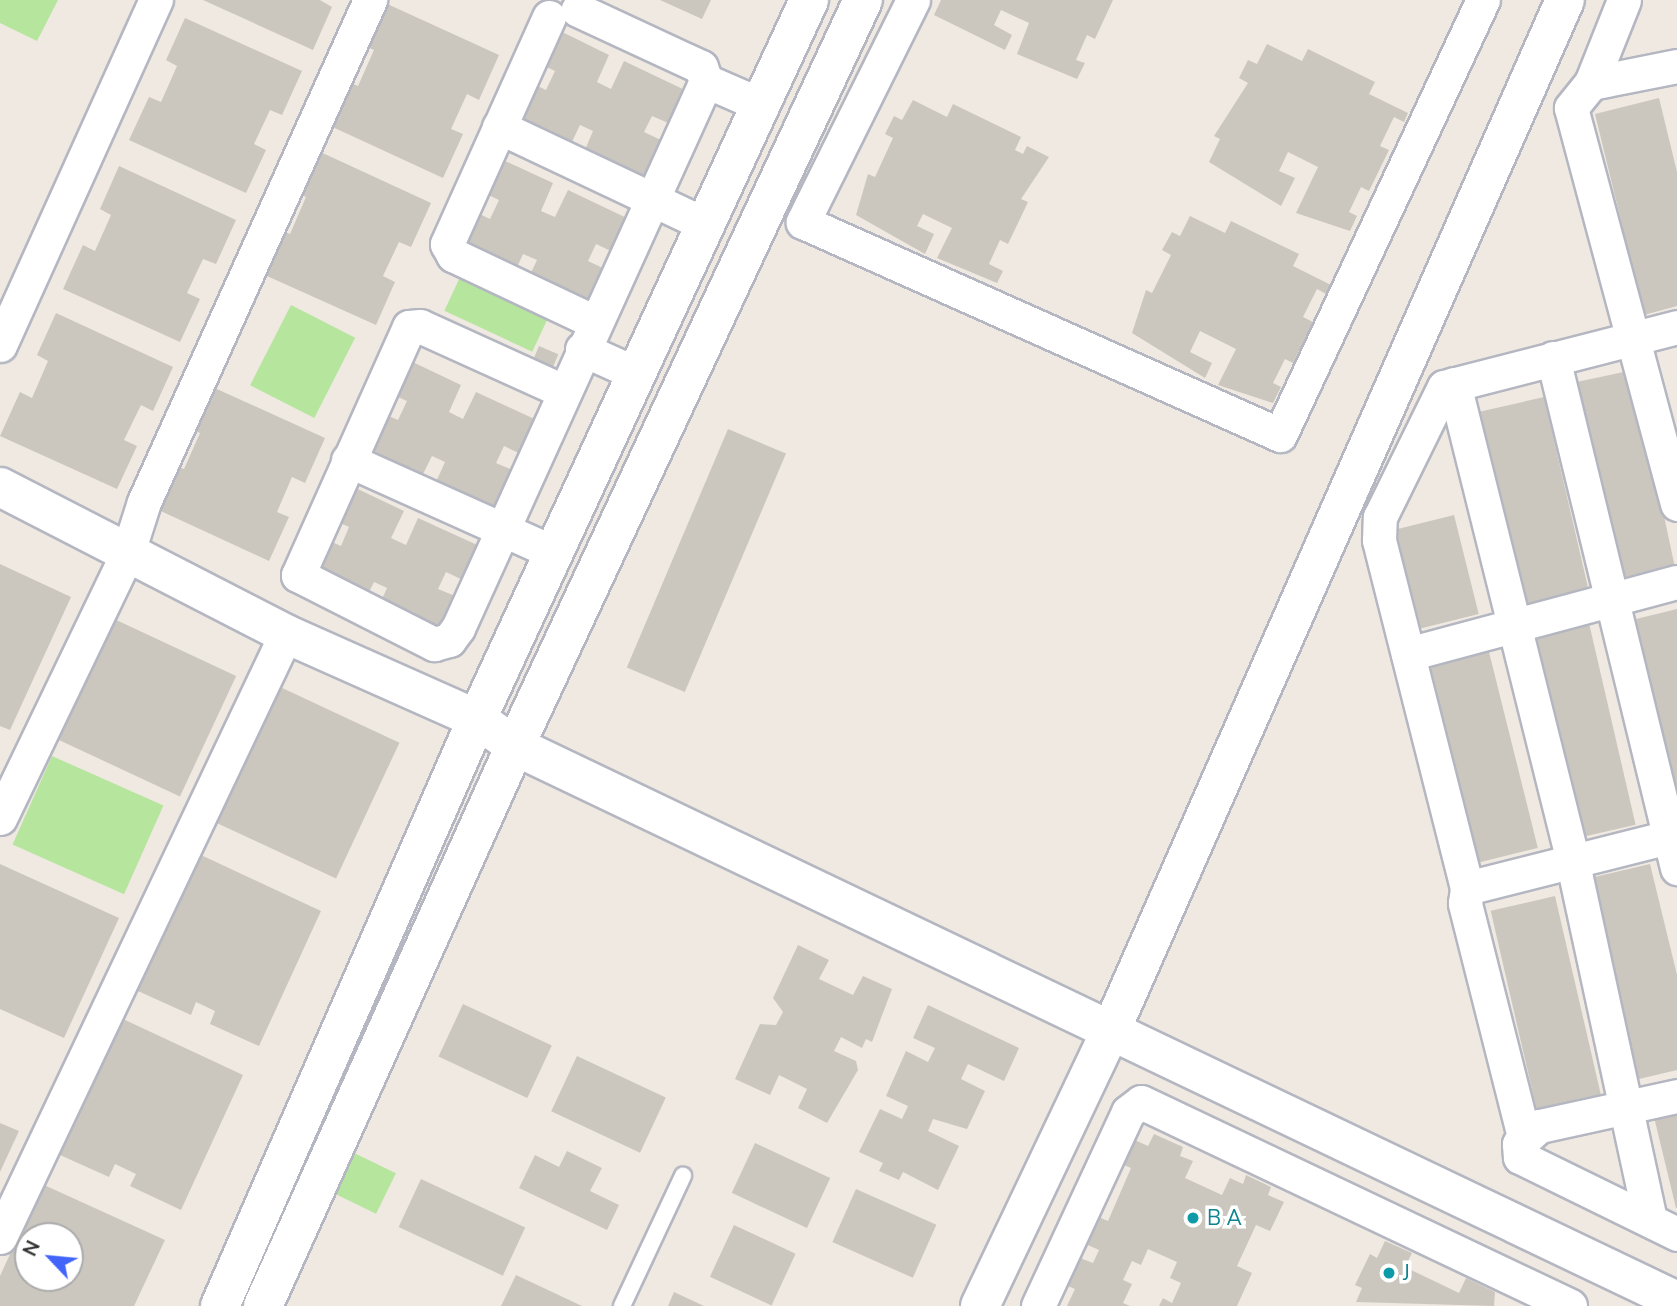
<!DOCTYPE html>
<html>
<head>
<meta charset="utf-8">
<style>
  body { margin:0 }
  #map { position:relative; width:1677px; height:1306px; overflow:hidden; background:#efe9e1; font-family:"Nunito Sans",sans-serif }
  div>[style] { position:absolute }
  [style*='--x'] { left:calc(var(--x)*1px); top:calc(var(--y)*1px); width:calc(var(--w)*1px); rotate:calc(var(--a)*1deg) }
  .green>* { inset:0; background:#b6e59e; transform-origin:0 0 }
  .building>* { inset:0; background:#cbc7bf; transform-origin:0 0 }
  .roads { filter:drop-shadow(2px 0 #b4b7c1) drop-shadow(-2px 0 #b4b7c1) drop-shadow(0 2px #b4b7c1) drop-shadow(0 -2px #b4b7c1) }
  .service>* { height:16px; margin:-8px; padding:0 8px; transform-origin:8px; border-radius:8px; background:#fff }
  .minor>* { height:33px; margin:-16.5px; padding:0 16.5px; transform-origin:16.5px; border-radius:16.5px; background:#fff }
  .tertiary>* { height:38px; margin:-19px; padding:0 19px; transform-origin:19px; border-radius:19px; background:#fff }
  .dots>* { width:19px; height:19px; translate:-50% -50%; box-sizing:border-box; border:4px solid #fff; border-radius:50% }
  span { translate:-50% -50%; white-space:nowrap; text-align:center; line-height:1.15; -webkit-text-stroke:7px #fff; paint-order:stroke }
  .culture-label { font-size:21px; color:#0d838f }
  .left { translate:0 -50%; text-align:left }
  .north { position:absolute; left:14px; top:1222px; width:70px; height:70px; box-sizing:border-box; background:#fff; border:2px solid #ababab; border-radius:50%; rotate:296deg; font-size:19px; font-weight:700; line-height:28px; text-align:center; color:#2e2e2e }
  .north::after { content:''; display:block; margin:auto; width:24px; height:32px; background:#4264fb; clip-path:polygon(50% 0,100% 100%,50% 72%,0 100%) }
</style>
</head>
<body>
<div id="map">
  <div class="green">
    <i style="clip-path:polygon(0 0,58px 0,37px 41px,0 23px)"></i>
    <i style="left:468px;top:260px;width:97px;height:56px;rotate:25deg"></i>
    <i style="left:291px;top:305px;width:72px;height:90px;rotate:27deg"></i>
    <i style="left:52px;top:756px;width:122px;height:97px;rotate:24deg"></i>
    <i style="left:350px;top:1151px;width:51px;height:45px;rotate:26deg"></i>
  </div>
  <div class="building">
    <i style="clip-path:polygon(203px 0,320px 0,332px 7px,313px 50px)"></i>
    <i style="clip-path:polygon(660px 0,711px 0,702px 19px)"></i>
    <i style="clip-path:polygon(941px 0,1113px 0,1095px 39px,1087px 35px,1076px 60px,1085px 63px,1077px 79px,1017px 54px,1029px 23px,1001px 10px,994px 25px,1012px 35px,1005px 50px,934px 15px)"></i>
    <i style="clip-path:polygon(383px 2px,499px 55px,479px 100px,467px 94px,451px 129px,463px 134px,443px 178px,326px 124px,346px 81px,358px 86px,374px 50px,363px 45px)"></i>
    <i style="clip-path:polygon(185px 18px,302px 71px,282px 115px,270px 110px,254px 144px,266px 150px,246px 193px,129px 140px,149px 97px,161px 102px,177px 66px,166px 60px)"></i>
    <i style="clip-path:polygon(548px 25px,609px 55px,597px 82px,611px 89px,624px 61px,689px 92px,673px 125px,652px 116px,644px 132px,665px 142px,647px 182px,584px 152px,593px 131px,580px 125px,570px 146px,506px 116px,523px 79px,546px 90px,555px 71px,532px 60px)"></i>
    <i style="clip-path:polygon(1267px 44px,1302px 61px,1308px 49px,1375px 82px,1369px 94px,1408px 113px,1404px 122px,1394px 117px,1380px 146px,1389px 150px,1369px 191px,1361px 187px,1349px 212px,1357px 216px,1350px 231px,1296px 213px,1318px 167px,1288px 152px,1279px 171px,1295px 178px,1281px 206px,1209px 162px,1220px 139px,1214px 136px,1248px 83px,1239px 78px,1248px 60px,1257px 64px)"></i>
    <i style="clip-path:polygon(1659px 98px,1677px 172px,1677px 306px,1644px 315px,1595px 114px)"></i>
    <i style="clip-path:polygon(913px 100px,947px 117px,953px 104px,1021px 137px,1015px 150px,1023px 154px,1027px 146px,1049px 157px,1021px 199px,1028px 202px,1008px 244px,1000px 240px,989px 264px,1003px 271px,997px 283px,937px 258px,952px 228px,923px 214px,917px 226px,934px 234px,925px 254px,856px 215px,868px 174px,875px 177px,893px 138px,885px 134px,894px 116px,902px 120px)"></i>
    <i style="clip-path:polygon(314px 149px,431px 203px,411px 247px,399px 242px,383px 276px,395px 282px,376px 325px,258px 272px,278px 229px,290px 234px,306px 197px,295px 192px)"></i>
    <i style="clip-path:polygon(492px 155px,553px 183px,541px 211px,555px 217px,568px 190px,633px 221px,617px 254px,596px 244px,588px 261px,609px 271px,591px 310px,527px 281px,537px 260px,523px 254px,514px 274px,450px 244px,467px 208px,490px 219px,499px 200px,476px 189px)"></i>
    <i style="clip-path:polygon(119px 166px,236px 220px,216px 264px,203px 259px,187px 293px,200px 299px,180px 342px,63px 289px,83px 245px,95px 251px,111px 215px,100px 209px)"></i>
    <i style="clip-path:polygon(1190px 216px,1225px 233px,1231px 221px,1299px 254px,1293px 266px,1331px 285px,1326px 294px,1317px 289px,1303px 317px,1313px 322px,1293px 363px,1285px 359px,1273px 383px,1281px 387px,1273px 403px,1218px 385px,1236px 349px,1200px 331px,1190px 352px,1212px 363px,1205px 378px,1132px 333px,1146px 290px,1152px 293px,1171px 255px,1162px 250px,1172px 232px,1180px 236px)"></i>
    <i style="clip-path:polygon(56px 313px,173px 367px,153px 411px,141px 405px,124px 440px,137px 446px,117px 489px,0 436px,20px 392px,32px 398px,48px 361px,37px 355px)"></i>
    <i style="left:539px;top:346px;width:21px;height:23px;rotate:23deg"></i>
    <i style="clip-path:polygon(400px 356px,461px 385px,449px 412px,463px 419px,476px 392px,541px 422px,525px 456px,504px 446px,496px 463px,517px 472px,499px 512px,436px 482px,445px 462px,432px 456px,422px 476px,358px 446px,375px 410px,398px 420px,407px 401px,384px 391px)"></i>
    <i style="left:1633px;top:370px;width:207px;height:66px;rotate:78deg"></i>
    <i style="clip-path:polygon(208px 385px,325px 438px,305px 483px,292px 477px,277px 512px,289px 517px,269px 561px,152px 507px,172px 464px,184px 469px,200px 433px,188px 428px)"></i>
    <i style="left:1544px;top:397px;width:207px;height:65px;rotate:77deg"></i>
    <i style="left:728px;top:429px;width:63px;height:259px;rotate:23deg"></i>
    <i style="clip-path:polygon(343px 482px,404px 511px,391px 538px,406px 545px,418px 518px,484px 548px,467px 582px,446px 572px,438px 589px,460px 598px,441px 638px,378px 608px,387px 588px,374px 582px,364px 602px,301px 572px,318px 536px,341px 546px,349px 527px,327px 517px)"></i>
    <i style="left:1454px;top:515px;width:102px;height:60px;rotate:76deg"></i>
    <i style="clip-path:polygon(0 564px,71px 597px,10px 730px,0 726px)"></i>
    <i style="clip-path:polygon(1677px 609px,1677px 801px,1632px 620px)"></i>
    <i style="left:112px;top:618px;width:137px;height:133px;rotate:25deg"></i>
    <i style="left:1589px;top:623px;width:207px;height:66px;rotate:77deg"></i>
    <i style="left:1488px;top:648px;width:206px;height:65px;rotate:76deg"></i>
    <i style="left:278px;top:686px;width:134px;height:150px;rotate:25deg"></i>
    <i style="clip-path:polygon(201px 855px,321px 911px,259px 1046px,210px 1024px,215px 1011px,196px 1002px,191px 1015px,138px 991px)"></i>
    <i style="clip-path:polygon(0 864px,119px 918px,64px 1038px,0 1009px)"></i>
    <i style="clip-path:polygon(1650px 864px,1677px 975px,1677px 1070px,1635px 1080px,1586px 879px)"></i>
    <i style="left:1555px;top:896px;width:207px;height:66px;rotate:77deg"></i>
    <i style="clip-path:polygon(798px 945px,829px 960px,819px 979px,853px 995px,863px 976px,892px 989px,872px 1042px,866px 1039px,862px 1048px,841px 1037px,834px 1051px,856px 1061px,858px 1070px,827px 1123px,798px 1108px,807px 1089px,779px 1075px,770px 1095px,735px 1079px,760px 1024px,776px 1025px,783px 1012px,773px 998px)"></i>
    <i style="left:463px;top:1004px;width:98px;height:58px;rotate:25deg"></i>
    <i style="clip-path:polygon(928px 1005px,1019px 1048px,1004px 1081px,968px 1064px,961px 1079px,985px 1091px,967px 1129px,933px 1119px,928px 1131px,959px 1146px,938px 1190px,903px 1172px,899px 1180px,879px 1171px,883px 1163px,859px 1152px,880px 1109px,902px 1119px,908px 1106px,886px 1096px,906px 1051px,928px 1062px,935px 1048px,913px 1038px)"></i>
    <i style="clip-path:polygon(123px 1019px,243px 1075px,181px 1210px,130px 1186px,136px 1174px,115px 1164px,109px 1177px,60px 1155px)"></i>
    <i style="left:577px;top:1056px;width:98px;height:61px;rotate:25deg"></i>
    <i style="clip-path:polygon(1677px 1111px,1677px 1208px,1676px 1208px,1654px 1117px)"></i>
    <i style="clip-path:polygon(0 1123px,19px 1131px,0 1172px)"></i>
    <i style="clip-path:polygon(1154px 1134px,1183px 1147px,1180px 1156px,1193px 1161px,1185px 1178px,1222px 1195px,1230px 1178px,1243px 1184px,1246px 1175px,1271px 1187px,1268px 1195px,1284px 1202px,1270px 1231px,1256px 1225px,1237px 1266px,1252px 1273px,1237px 1306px,1159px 1306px,1163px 1298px,1172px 1303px,1181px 1283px,1170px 1278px,1177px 1262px,1148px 1249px,1141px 1265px,1132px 1261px,1123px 1280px,1132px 1284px,1123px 1303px,1130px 1306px,1067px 1306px,1075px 1289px,1063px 1284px,1075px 1256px,1093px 1263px,1099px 1250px,1081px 1242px,1094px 1215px,1108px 1221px,1131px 1168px,1117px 1162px,1128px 1137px,1148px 1146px)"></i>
    <i style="left:755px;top:1143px;width:83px;height:55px;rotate:25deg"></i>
    <i style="clip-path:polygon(567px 1151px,602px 1168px,590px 1191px,619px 1205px,607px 1230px,519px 1188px,535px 1155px,559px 1167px)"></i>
    <i style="left:421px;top:1179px;width:115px;height:53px;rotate:25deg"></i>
    <i style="clip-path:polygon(evenodd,42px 1184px,165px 1240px,134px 1306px,0 1306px,0 1276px,42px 1184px,28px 1236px,70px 1236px,70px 1278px,28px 1278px,28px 1236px)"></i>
    <i style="left:856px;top:1189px;width:88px;height:58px;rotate:24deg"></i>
    <i style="left:734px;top:1225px;width:68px;height:57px;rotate:25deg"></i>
    <i style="clip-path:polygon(1385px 1241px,1412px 1253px,1405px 1267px,1459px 1293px,1466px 1278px,1495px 1292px,1494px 1306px,1356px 1302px,1362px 1288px,1355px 1285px,1370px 1254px,1377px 1258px)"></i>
    <i style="clip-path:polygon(516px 1275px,582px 1306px,501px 1306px)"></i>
    <i style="clip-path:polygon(674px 1292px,704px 1306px,668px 1306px)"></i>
  </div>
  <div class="roads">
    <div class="service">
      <i style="--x:622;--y:1306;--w:144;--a:-64.9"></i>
    </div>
    <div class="minor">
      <i style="--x:913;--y:0;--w:248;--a:116.4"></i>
      <i style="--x:803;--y:222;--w:522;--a:24.06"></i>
      <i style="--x:1280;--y:435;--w:480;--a:-65"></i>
      <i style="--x:549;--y:17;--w:249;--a:114.2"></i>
      <i style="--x:447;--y:244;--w:13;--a:61"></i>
      <i style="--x:453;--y:255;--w:157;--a:25.3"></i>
      <i style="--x:1677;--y:66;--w:88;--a:168.8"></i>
      <i style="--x:1591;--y:83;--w:32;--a:129"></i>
      <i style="--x:1571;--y:108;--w:410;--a:75"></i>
      <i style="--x:706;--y:81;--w:58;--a:23.5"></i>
      <i style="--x:1591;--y:83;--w:89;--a:-68.3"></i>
      <i style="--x:499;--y:127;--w:225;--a:25.3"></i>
      <i style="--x:0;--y:345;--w:379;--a:-65.7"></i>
      <i style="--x:582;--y:349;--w:58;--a:24.4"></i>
      <i style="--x:1553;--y:358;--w:525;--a:76.33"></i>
      <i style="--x:1454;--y:384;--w:489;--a:76"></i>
      <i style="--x:1572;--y:859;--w:369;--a:77.8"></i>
      <i style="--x:563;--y:391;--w:157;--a:-155.6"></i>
      <i style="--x:420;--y:326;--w:11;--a:175"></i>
      <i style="--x:409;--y:327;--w:272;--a:114.1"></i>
      <i style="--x:298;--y:575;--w:153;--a:26.9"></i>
      <i style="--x:434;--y:644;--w:16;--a:-15"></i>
      <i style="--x:449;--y:640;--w:15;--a:-53"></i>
      <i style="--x:458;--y:628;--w:601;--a:-65.61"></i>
      <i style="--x:706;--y:81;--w:15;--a:-110"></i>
      <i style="--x:701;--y:67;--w:136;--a:-155.1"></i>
      <i style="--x:348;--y:460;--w:225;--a:24.2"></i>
      <i style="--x:1408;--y:654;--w:278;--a:-15"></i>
      <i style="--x:0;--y:818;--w:295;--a:-64.3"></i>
      <i style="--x:128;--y:552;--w:52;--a:-72.3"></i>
      <i style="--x:144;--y:502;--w:551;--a:-65.76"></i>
      <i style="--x:1467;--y:888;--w:359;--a:-104.2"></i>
      <i style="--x:1379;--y:540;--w:23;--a:-88"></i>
      <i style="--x:1380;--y:517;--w:145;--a:-63.8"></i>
      <i style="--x:1444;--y:387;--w:241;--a:-14.4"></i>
      <i style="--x:1677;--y:1096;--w:141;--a:167.7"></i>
      <i style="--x:1539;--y:1126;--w:27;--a:138"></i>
      <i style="--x:1519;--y:1144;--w:13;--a:86"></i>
      <i style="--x:1520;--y:1157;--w:175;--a:26.1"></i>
      <i style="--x:1523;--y:1133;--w:237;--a:-104.2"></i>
      <i style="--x:1465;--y:903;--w:15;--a:-82"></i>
      <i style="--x:1467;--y:888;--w:217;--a:-14.2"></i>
      <i style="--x:0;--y:1237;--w:667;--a:-64.63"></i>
      <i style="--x:1038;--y:1306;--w:214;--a:-65.1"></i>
      <i style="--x:1128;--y:1112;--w:16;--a:-38"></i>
      <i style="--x:1141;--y:1102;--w:475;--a:25.4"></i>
    </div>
    <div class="tertiary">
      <i style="--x:0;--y:487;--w:322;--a:27.2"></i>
      <i style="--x:286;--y:634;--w:209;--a:24"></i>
      <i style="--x:477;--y:719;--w:47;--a:35.4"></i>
      <i style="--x:515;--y:746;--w:1288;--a:25.53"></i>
      <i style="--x:220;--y:1306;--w:641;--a:-66.36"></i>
      <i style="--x:477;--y:719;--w:792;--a:-65.21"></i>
      <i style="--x:263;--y:1306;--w:614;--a:-65.77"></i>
      <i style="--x:515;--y:746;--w:823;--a:-64.99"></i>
      <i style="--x:980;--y:1306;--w:308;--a:-64.6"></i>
      <i style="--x:1112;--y:1028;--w:1123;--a:-66.22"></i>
    </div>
  </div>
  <div class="dots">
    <i style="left:1193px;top:1218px;background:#0f9aa8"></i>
    <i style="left:1389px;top:1273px;background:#0f9aa8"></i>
  </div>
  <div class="culture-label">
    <span class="left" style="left:1207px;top:1218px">B A</span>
    <span class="left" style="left:1403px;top:1273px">J</span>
  </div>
  <div class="north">N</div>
</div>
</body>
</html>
